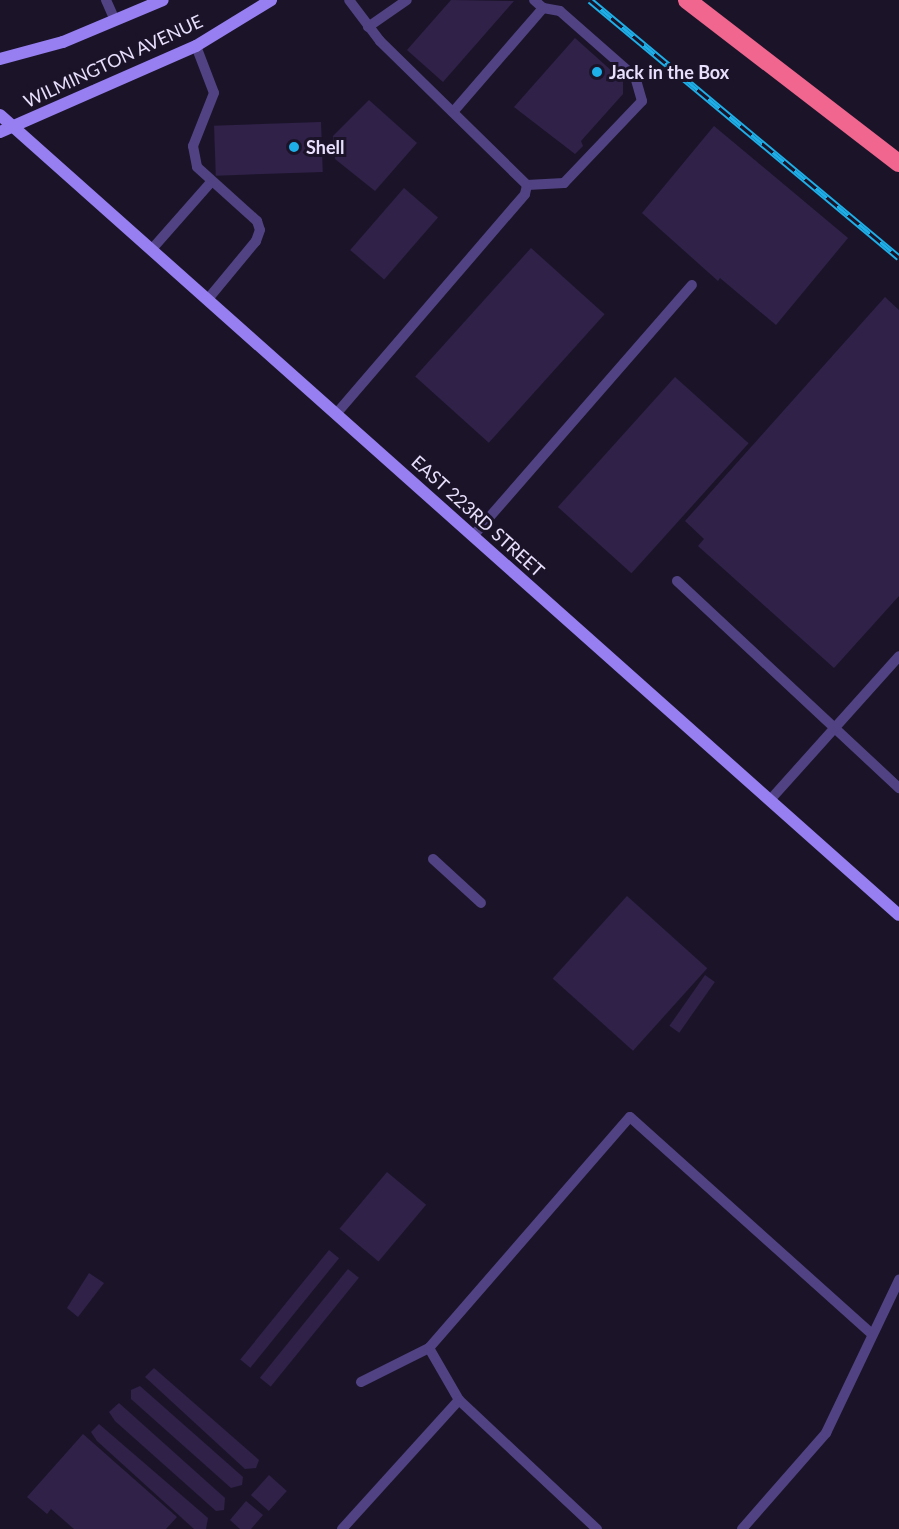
<!DOCTYPE html>
<html>
<head>
<meta charset="utf-8">
<style>
  body { margin:0 }
  #map { position:relative; width:899px; height:1529px; overflow:hidden; background:#1b1429; font-family:Lato,sans-serif }
  div>[style] { position:absolute }
  [style*='--x'] { left:calc(var(--x)*1px); top:calc(var(--y)*1px); width:calc(var(--w)*1px); rotate:calc(var(--a)*1deg) }
  .building>* { inset:0; background:#302148; transform-origin:0 0 }
  .lane>* { height:10px; margin:-5px; padding:0 5px; transform-origin:5px; border-radius:5px; background:#514383 }
  .secondary>* { height:12px; margin:-6px; padding:0 6px; transform-origin:6px; border-radius:6px; background:#977ff2 }
  .highway>* { height:18px; margin:-9px; padding:0 9px; transform-origin:9px; border-radius:9px; background:#f0668f }
  .rail>* { height:7px; margin-top:-3.5px; transform-origin:0; background:repeating-linear-gradient(90deg,#1b1429 0 14px,#1eafe8 0 28px); box-sizing:border-box; border-block:2px solid #1eafe8 }
  .dots>* { width:16px; height:16px; translate:-50% -50%; box-sizing:border-box; border:3px solid #1b1429; border-radius:50% }
  span { translate:-50% -50%; white-space:nowrap; text-align:center; line-height:1.15; -webkit-text-stroke:6px #1b1429; paint-order:stroke }
  .street-label { font-size:18px; color:#e7dffc }
  .poi-label { font-size:18px; color:#e7dffc; font-weight:700 }
  .left { translate:0 -50%; text-align:left }
</style>
</head>
<body>
<div id="map">
  <div class="building">
    <i style="clip-path:polygon(451px 0,514px 1px,443px 82px,407px 50px)"></i>
    <i style="clip-path:polygon(575px 38px,623px 81px,623px 94px,581px 141px,583px 146px,575px 154px,514px 107px)"></i>
    <i style="clip-path:polygon(369px 100px,417px 143px,375px 191px,335px 159px,333px 136px)"></i>
    <i style="left:321px;top:122px;width:50px;height:107px;rotate:88deg"></i>
    <i style="clip-path:polygon(714px 126px,848px 238px,776px 325px,720px 278px,718px 281px,642px 213px)"></i>
    <i style="left:404px;top:188px;width:45px;height:82px;rotate:41deg"></i>
    <i style="left:531px;top:248px;width:99px;height:173px;rotate:42deg"></i>
    <i style="clip-path:polygon(885px 297px,899px 310px,899px 596px,834px 668px,698px 546px,704px 539px,685px 521px)"></i>
    <i style="left:675px;top:377px;width:99px;height:175px;rotate:42deg"></i>
    <i style="left:627px;top:896px;width:108px;height:111px;rotate:42deg"></i>
    <i style="left:705px;top:975px;width:12px;height:62px;rotate:35deg"></i>
    <i style="left:387px;top:1172px;width:51px;height:74px;rotate:40deg"></i>
    <i style="left:329px;top:1250px;width:13px;height:141px;rotate:39deg"></i>
    <i style="left:348px;top:1269px;width:14px;height:140px;rotate:39deg"></i>
    <i style="clip-path:polygon(89px 1273px,104px 1283px,78px 1317px,67px 1308px)"></i>
    <i style="clip-path:polygon(154px 1368px,259px 1460px,256px 1468px,245px 1469px,145px 1377px)"></i>
    <i style="clip-path:polygon(140px 1386px,243px 1477px,242px 1485px,231px 1488px,131px 1399px,131px 1390px)"></i>
    <i style="clip-path:polygon(119px 1403px,225px 1498px,224px 1510px,216px 1511px,115px 1421px,109px 1412px)"></i>
    <i style="clip-path:polygon(99px 1424px,208px 1518px,206px 1529px,194px 1529px,97px 1441px,91px 1432px)"></i>
    <i style="clip-path:polygon(83px 1434px,177px 1517px,166px 1529px,74px 1529px,51px 1509px,47px 1514px,27px 1497px)"></i>
    <i style="left:269px;top:1475px;width:24px;height:27px;rotate:42deg"></i>
    <i style="clip-path:polygon(246px 1501px,263px 1515px,251px 1529px,240px 1529px,230px 1520px)"></i>
  </div>
  <div class="lane">
    <i style="--x:106;--y:0;--w:22;--a:66"></i>
    <i style="--x:368;--y:27;--w:47;--a:-34.7"></i>
    <i style="--x:196;--y:46;--w:50;--a:69"></i>
    <i style="--x:214;--y:93;--w:57;--a:111.6"></i>
    <i style="--x:193;--y:146;--w:21;--a:79"></i>
    <i style="--x:197;--y:167;--w:81;--a:42"></i>
    <i style="--x:257;--y:221;--w:9;--a:72"></i>
    <i style="--x:260;--y:230;--w:12;--a:110"></i>
    <i style="--x:256;--y:241;--w:75;--a:129.6"></i>
    <i style="--x:453;--y:112;--w:138;--a:-49.1"></i>
    <i style="--x:543;--y:8;--w:12;--a:-138"></i>
    <i style="--x:527;--y:185;--w:37;--a:-3"></i>
    <i style="--x:564;--y:183;--w:113;--a:-46.4"></i>
    <i style="--x:642;--y:101;--w:25;--a:-106"></i>
    <i style="--x:635;--y:77;--w:100;--a:-138.7"></i>
    <i style="--x:560;--y:11;--w:17;--a:-170"></i>
    <i style="--x:152;--y:249;--w:89;--a:-48.6"></i>
    <i style="--x:336;--y:414;--w:290;--a:-49.3"></i>
    <i style="--x:525;--y:194;--w:9;--a:-77"></i>
    <i style="--x:527;--y:185;--w:206;--a:-135.6"></i>
    <i style="--x:380;--y:41;--w:51;--a:-127.1"></i>
    <i style="--x:473;--y:536;--w:333;--a:-48.9"></i>
    <i style="--x:677;--y:581;--w:304;--a:43"></i>
    <i style="--x:770;--y:800;--w:193;--a:-48.1"></i>
    <i style="--x:433;--y:859;--w:65;--a:42.5"></i>
    <i style="--x:361;--y:1382;--w:76;--a:-26.6"></i>
    <i style="--x:459;--y:1400;--w:60;--a:-120"></i>
    <i style="--x:429;--y:1348;--w:306;--a:-49"></i>
    <i style="--x:630;--y:1117;--w:325;--a:41.9"></i>
    <i style="--x:342;--y:1529;--w:174;--a:-47.8"></i>
    <i style="--x:459;--y:1400;--w:189;--a:43.1"></i>
    <i style="--x:742;--y:1529;--w:128;--a:-48.8"></i>
    <i style="--x:826;--y:1433;--w:170;--a:-64.5"></i>
  </div>
  <div class="secondary">
    <i style="--x:0;--y:59;--w:65;--a:-15.1"></i>
    <i style="--x:63;--y:42;--w:108;--a:-22.8"></i>
    <i style="--x:0;--y:115;--w:1203;--a:41.67"></i>
    <i style="--x:0;--y:132;--w:214;--a:-23.7"></i>
    <i style="--x:196;--y:46;--w:88;--a:-31.5"></i>
  </div>
  <div class="highway">
    <i style="--x:687;--y:0;--w:267;--a:37.6"></i>
  </div>
  <div class="rail">
    <i style="--x:590;--y:0;--w:402;--a:39.8"></i>
  </div>
  <div class="dots">
    <i style="left:597px;top:72px;background:#1eafe8"></i>
    <i style="left:294px;top:147px;background:#1eafe8"></i>
  </div>
  <div class="street-label">
    <span style="left:113px;top:61px;rotate:-25deg">WILMINGTON AVENUE</span>
    <span style="left:478px;top:516px;rotate:42deg">EAST 223RD STREET</span>
  </div>
  <div class="poi-label">
    <span class="left" style="left:609px;top:72px">Jack in the Box</span>
    <span class="left" style="left:306px;top:147px">Shell</span>
  </div>
</div>
</body>
</html>
